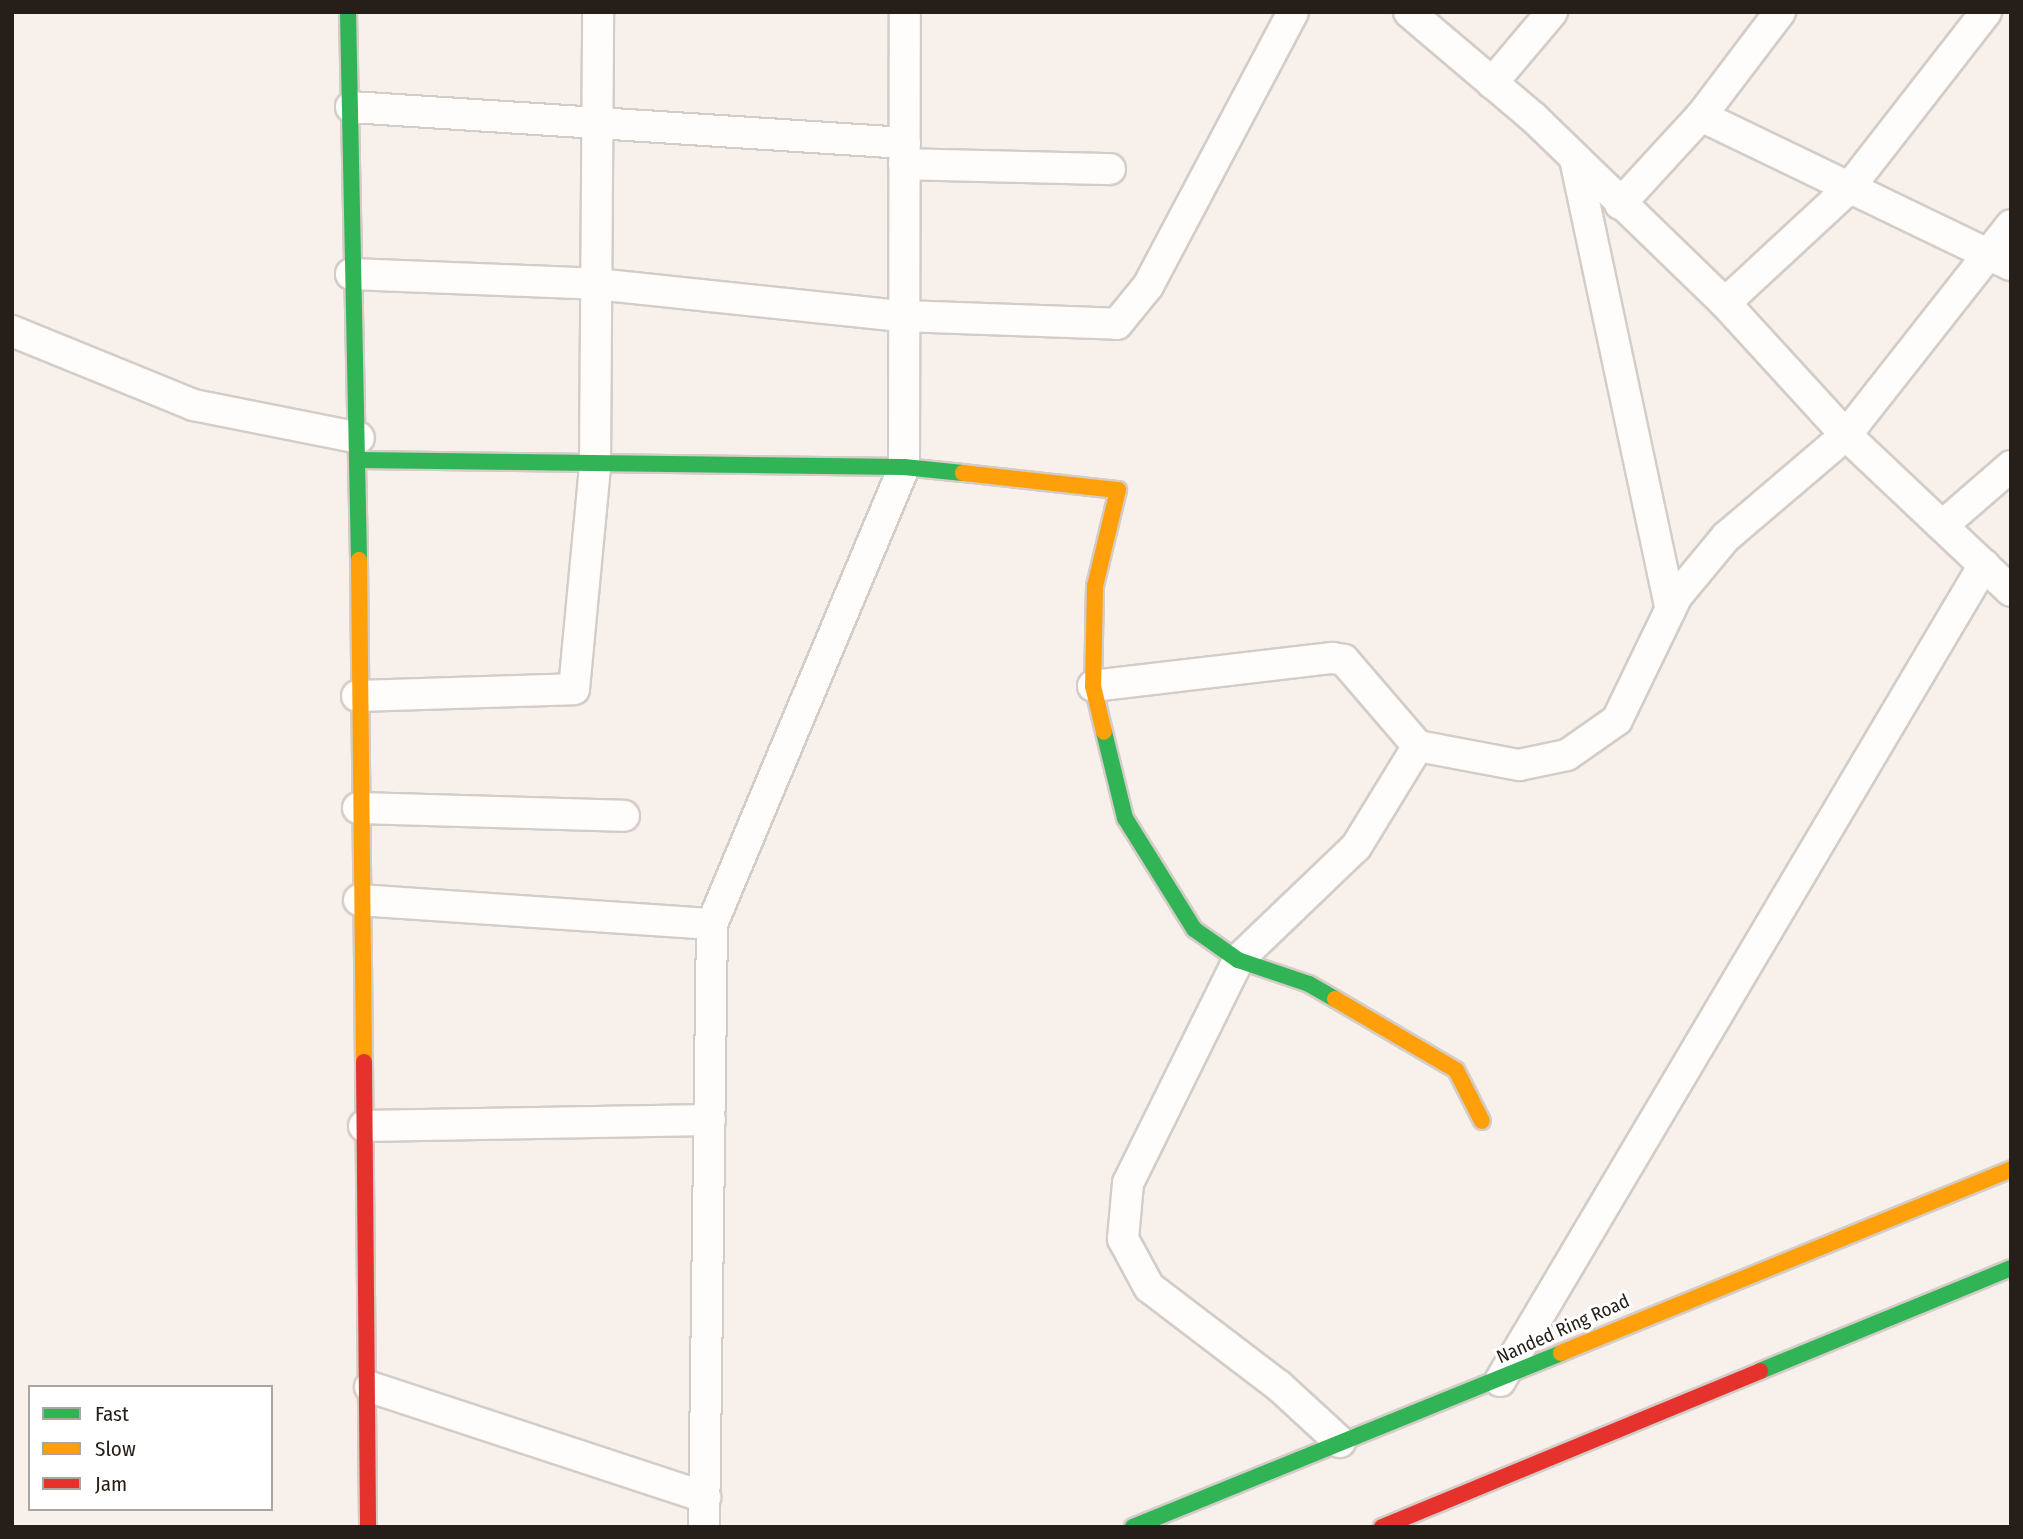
<!DOCTYPE html>
<html>
<head>
<meta charset="utf-8">
<style>
  body { margin:0 }
  #map { position:relative; width:2023px; height:1539px; overflow:hidden; background:#f8f0eb; font-family:"Fira Sans Condensed",sans-serif }
  div>[style] { position:absolute }
  [style*='--x'] { left:calc(var(--x)*1px); top:calc(var(--y)*1px); width:calc(var(--w)*1px); rotate:calc(var(--a)*1deg) }
  .roads { filter:drop-shadow(2px 0 #d4ccc7) drop-shadow(-2px 0 #d4ccc7) drop-shadow(0 2px #d4ccc7) drop-shadow(0 -2px #d4ccc7) }
  .street>* { height:30px; margin:-15px; padding:0 15px; transform-origin:15px; border-radius:15px; background:#fefdfc }
  .fast>* { height:16px; margin:-8px; padding:0 8px; transform-origin:8px; border-radius:8px; background:#30b455 }
  .slow>* { height:16px; margin:-8px; padding:0 8px; transform-origin:8px; border-radius:8px; background:#ff9f0a }
  .jam>* { height:16px; margin:-8px; padding:0 8px; transform-origin:8px; border-radius:8px; background:#e5322d }
  span { translate:-50% -50%; white-space:nowrap; text-align:center; line-height:1.15; -webkit-text-stroke:6px #fff; paint-order:stroke }
  .street-label { font-size:19px; color:#261e18 }
  .frame { position:absolute; inset:0; border:14px solid #261e18; pointer-events:none }
  .legend { position:absolute; left:28px; top:1385px; width:245px; height:126px; box-sizing:border-box; background:#fff; border:2px solid #a8a5a3; margin:0; padding:9px 12px; list-style:none; font-size:21px; color:#261e18 }
  .legend li { display:flex; align-items:center; gap:14px; height:35px }
  .legend b { width:35px; border:2px solid #a8a5a3 }
</style>
</head>
<body>
<div id="map">
  <div class="roads">
    <div class="street">
      <i style="--x:1409;--y:12;--w:164;--a:40.3"></i>
      <i style="--x:1534;--y:118;--w:266;--a:44.1"></i>
      <i style="--x:1725;--y:303;--w:179;--a:47.5"></i>
      <i style="--x:1846;--y:435;--w:227;--a:43.4"></i>
      <i style="--x:1492;--y:83;--w:93;--a:-49.8"></i>
      <i style="--x:351;--y:107;--w:555;--a:3.72"></i>
      <i style="--x:1701;--y:116;--w:344;--a:25.7"></i>
      <i style="--x:1575;--y:159;--w:460;--a:78"></i>
      <i style="--x:904;--y:164;--w:206;--a:1.4"></i>
      <i style="--x:1620;--y:204;--w:120;--a:-47.4"></i>
      <i style="--x:1701;--y:116;--w:131;--a:-52.8"></i>
      <i style="--x:351;--y:274;--w:245;--a:2.3"></i>
      <i style="--x:596;--y:284;--w:309;--a:6"></i>
      <i style="--x:903;--y:316;--w:214;--a:2.1"></i>
      <i style="--x:1117;--y:324;--w:49;--a:-50.8"></i>
      <i style="--x:1148;--y:286;--w:310;--a:-62.1"></i>
      <i style="--x:1725;--y:303;--w:169;--a:-42.8"></i>
      <i style="--x:1849;--y:188;--w:223;--a:-52.1"></i>
      <i style="--x:12;--y:331;--w:196;--a:22.2"></i>
      <i style="--x:193;--y:405;--w:169;--a:11.2"></i>
      <i style="--x:1943;--y:525;--w:90;--a:-40.9"></i>
      <i style="--x:1093;--y:686;--w:241;--a:-6.7"></i>
      <i style="--x:1332;--y:658;--w:12;--a:9"></i>
      <i style="--x:1344;--y:660;--w:113;--a:49.3"></i>
      <i style="--x:1418;--y:746;--w:103;--a:10.7"></i>
      <i style="--x:1519;--y:765;--w:49;--a:-11.8"></i>
      <i style="--x:1567;--y:755;--w:61;--a:-35"></i>
      <i style="--x:1617;--y:720;--w:138;--a:-64.2"></i>
      <i style="--x:1677;--y:596;--w:77;--a:-50.3"></i>
      <i style="--x:1726;--y:537;--w:157;--a:-40.4"></i>
      <i style="--x:1846;--y:435;--w:267;--a:-51.8"></i>
      <i style="--x:357;--y:696;--w:217;--a:-1.8"></i>
      <i style="--x:574;--y:689;--w:225;--a:-84.6"></i>
      <i style="--x:595;--y:465;--w:453;--a:-89.6"></i>
      <i style="--x:358;--y:808;--w:266;--a:1.7"></i>
      <i style="--x:359;--y:900;--w:354;--a:3.9"></i>
      <i style="--x:364;--y:1126;--w:346;--a:-1"></i>
      <i style="--x:1500;--y:1381;--w:949;--a:-59.33"></i>
      <i style="--x:370;--y:1387;--w:353;--a:18.2"></i>
      <i style="--x:1340;--y:1442;--w:83;--a:-137.4"></i>
      <i style="--x:1279;--y:1386;--w:163;--a:-142.7"></i>
      <i style="--x:1149;--y:1287;--w:55;--a:-118.4"></i>
      <i style="--x:1123;--y:1239;--w:56;--a:-84.9"></i>
      <i style="--x:1128;--y:1183;--w:249;--a:-63.7"></i>
      <i style="--x:1238;--y:960;--w:163;--a:-43.8"></i>
      <i style="--x:1356;--y:847;--w:119;--a:-58.5"></i>
      <i style="--x:704;--y:1527;--w:603;--a:-89.24"></i>
      <i style="--x:712;--y:924;--w:496;--a:-67.2"></i>
      <i style="--x:904;--y:467;--w:455;--a:-89.9"></i>
    </div>
    <div class="fast">
      <i style="--x:348;--y:12;--w:548;--a:88.85"></i>
      <i style="--x:360;--y:460;--w:544;--a:0.74"></i>
      <i style="--x:904;--y:467;--w:59;--a:5.8"></i>
      <i style="--x:1104;--y:732;--w:89;--a:76.3"></i>
      <i style="--x:1125;--y:818;--w:131;--a:58.1"></i>
      <i style="--x:1194;--y:929;--w:54;--a:35.2"></i>
      <i style="--x:1238;--y:960;--w:75;--a:18.7"></i>
      <i style="--x:1309;--y:984;--w:30;--a:30"></i>
      <i style="--x:1760;--y:1371;--w:271;--a:-22.3"></i>
      <i style="--x:1133;--y:1527;--w:462;--a:-22.1"></i>
    </div>
    <div class="slow">
      <i style="--x:963;--y:473;--w:156;--a:6.3"></i>
      <i style="--x:1118;--y:490;--w:99;--a:103.5"></i>
      <i style="--x:1095;--y:586;--w:100;--a:91.1"></i>
      <i style="--x:1093;--y:686;--w:47;--a:76.6"></i>
      <i style="--x:359;--y:560;--w:502;--a:89.43"></i>
      <i style="--x:1335;--y:999;--w:140;--a:30.4"></i>
      <i style="--x:1456;--y:1070;--w:57;--a:63"></i>
      <i style="--x:1561;--y:1353;--w:486;--a:-22.2"></i>
    </div>
    <div class="jam">
      <i style="--x:364;--y:1062;--w:465;--a:89.5"></i>
      <i style="--x:1382;--y:1527;--w:409;--a:-22.4"></i>
    </div>
  </div>
  <div class="street-label">
    <span style="left:1563px;top:1329px;rotate:-24deg">Nanded Ring Road</span>
  </div>
  <div class="frame"></div>
  <ul class="legend">
  <li><b style="height:9px;background:#30b455"></b>Fast</li>
  <li><b style="height:9px;background:#ff9f0a"></b>Slow</li>
  <li><b style="height:9px;background:#e5322d"></b>Jam</li>
  </ul>
</div>
</body>
</html>
